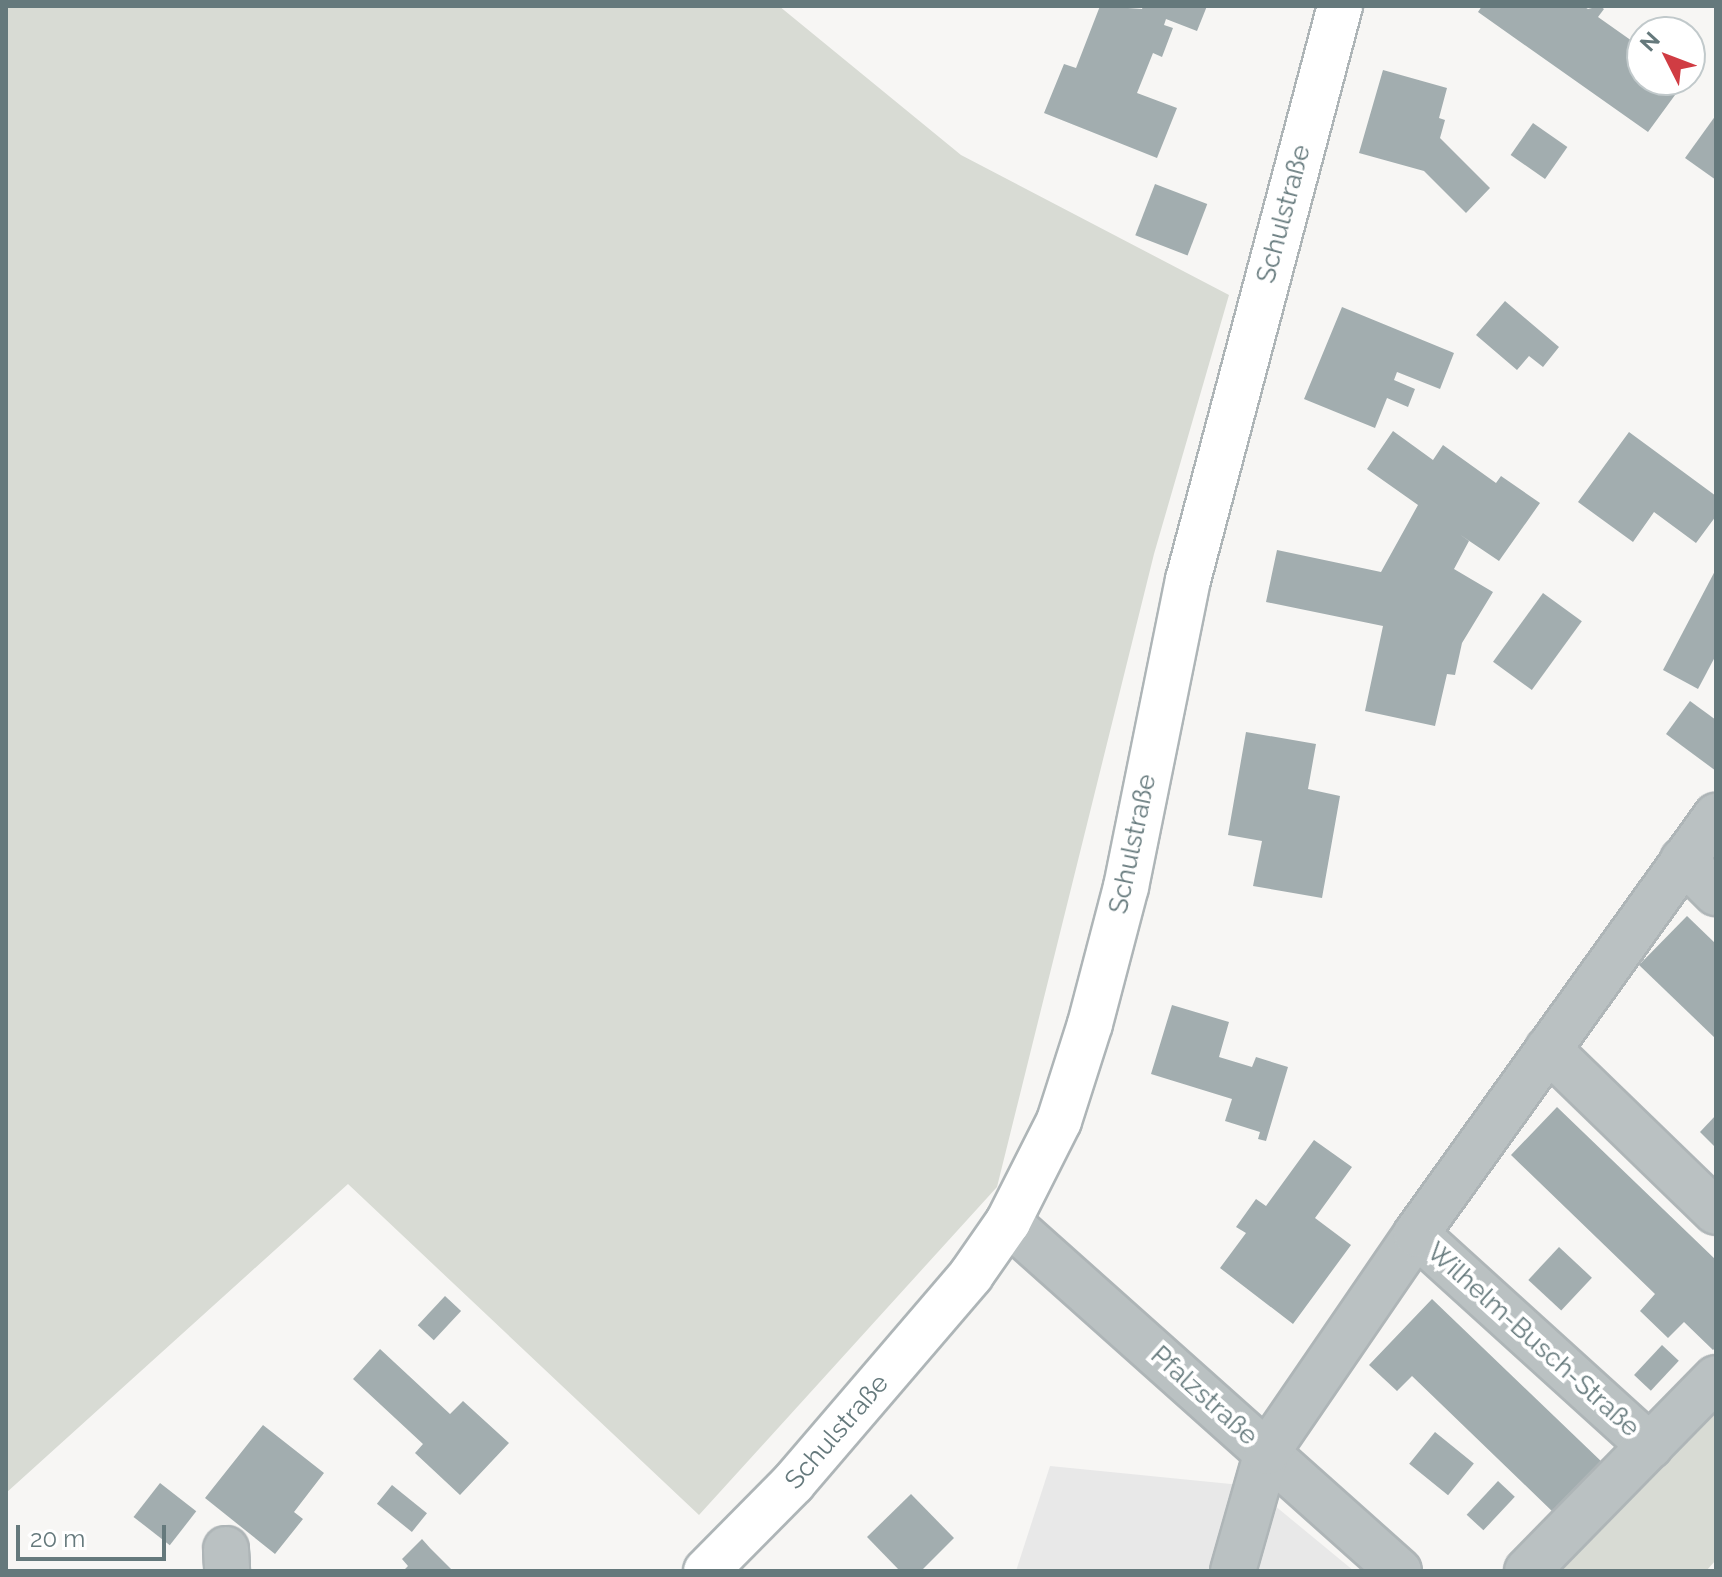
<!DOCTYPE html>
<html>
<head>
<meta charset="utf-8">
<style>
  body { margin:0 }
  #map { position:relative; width:1722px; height:1577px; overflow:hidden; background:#f7f6f4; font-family:Raleway,sans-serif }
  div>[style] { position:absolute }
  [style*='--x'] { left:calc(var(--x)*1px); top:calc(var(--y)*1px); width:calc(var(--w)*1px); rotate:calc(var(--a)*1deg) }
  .built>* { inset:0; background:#e8e8e8 }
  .green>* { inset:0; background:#d8dbd4 }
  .building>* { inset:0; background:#a2adaf; transform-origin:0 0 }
  .roads { filter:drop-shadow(2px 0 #aeb5b7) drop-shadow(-2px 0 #aeb5b7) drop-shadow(0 2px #aeb5b7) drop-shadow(0 -2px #aeb5b7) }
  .minor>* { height:44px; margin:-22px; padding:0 22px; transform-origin:22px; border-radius:22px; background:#bac1c2 }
  .major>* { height:44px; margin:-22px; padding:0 22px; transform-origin:22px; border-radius:22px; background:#fff }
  span { translate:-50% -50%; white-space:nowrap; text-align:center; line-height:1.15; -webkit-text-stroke:8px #fff; paint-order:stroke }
  .street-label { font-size:26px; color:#65797c }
  .frame { position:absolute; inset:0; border:8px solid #65797c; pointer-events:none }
  .north { position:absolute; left:1626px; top:16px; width:80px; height:80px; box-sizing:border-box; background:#fff; border:2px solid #c1c9cb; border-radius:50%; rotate:312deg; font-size:22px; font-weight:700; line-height:32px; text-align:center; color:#65797c }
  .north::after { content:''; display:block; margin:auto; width:28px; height:36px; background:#d03c43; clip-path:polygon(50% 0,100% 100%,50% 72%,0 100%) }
  .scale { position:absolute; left:16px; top:1525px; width:150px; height:36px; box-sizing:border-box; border:4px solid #65797c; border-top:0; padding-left:10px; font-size:24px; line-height:28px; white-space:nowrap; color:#65797c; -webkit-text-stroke:6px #fff; paint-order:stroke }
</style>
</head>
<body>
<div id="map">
  <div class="built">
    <i style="clip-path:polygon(1050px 1466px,1251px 1486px,1354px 1571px,1016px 1571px)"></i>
  </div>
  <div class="green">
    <i style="clip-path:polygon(6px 6px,779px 6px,961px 155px,1229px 295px,1154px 554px,997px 1187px,699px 1515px,348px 1184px,6px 1493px)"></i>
    <i style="clip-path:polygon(1716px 1404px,1716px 1560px,1706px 1571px,1556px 1571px)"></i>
  </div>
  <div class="building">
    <i style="clip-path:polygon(1100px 6px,1142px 9px,1143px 6px,1207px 6px,1197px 31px,1166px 19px,1164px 25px,1173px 28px,1162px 57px,1153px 53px,1137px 93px,1177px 108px,1157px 158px,1044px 113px,1064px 64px,1076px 68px)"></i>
    <i style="clip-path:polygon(1482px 6px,1583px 6px,1588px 9px,1600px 6px,1604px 9px,1598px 17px,1632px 41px,1638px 33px,1642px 36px,1642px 80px,1686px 80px,1648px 132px,1478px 12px)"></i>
    <i style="clip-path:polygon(1383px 70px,1447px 88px,1439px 118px,1445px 120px,1440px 138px,1490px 188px,1466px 213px,1424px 171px,1359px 153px)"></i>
    <i style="clip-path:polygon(1716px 115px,1716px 180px,1685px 158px)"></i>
    <i style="left:1533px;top:123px;width:42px;height:39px;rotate:35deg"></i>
    <i style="left:1155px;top:184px;width:56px;height:55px;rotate:21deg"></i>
    <i style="clip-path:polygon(1505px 301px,1559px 347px,1543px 367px,1529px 356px,1517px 370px,1476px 335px)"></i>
    <i style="clip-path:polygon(1342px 307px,1454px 353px,1440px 389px,1397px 372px,1394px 380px,1415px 389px,1408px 407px,1387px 398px,1375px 428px,1304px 399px)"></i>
    <i style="clip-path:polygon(1393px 431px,1433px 460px,1443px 445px,1496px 483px,1501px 476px,1540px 503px,1499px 561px,1459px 534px,1469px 541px,1454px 569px,1493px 592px,1462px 643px,1455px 675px,1447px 674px,1435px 726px,1365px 711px,1383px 626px,1266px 602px,1277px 550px,1381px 572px,1418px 505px,1367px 469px)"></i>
    <i style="clip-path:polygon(1629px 432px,1716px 496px,1716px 516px,1696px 543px,1654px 512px,1633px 542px,1578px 502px)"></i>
    <i style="clip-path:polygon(1716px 569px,1716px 655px,1698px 689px,1663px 670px)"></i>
    <i style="left:1543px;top:593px;width:48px;height:85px;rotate:36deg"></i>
    <i style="clip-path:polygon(1690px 701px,1716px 720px,1716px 771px,1666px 734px)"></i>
    <i style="clip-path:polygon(1246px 732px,1316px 744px,1308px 789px,1340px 796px,1322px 898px,1253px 886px,1262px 841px,1228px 835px)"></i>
    <i style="clip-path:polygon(1687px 916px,1716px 944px,1716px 1039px,1639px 965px)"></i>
    <i style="clip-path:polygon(1172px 1005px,1229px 1022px,1219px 1057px,1252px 1067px,1256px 1057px,1288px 1067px,1266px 1141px,1258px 1139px,1260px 1132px,1225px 1121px,1232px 1099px,1151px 1074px)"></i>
    <i style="clip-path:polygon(1557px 1107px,1716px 1260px,1716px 1347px,1713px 1350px,1684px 1322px,1668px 1338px,1640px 1311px,1655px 1294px,1511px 1155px)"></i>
    <i style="clip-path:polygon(1716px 1115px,1716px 1148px,1700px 1132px)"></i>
    <i style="clip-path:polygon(1314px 1140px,1352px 1167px,1315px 1218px,1351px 1245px,1293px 1324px,1220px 1268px,1246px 1233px,1236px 1227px,1256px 1199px,1266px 1206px)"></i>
    <i style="left:1559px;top:1247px;width:45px;height:45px;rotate:43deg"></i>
    <i style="left:445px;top:1296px;width:22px;height:40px;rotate:43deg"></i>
    <i style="clip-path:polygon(1432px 1299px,1604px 1464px,1555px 1514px,1412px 1376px,1397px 1391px,1369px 1365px)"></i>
    <i style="left:1662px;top:1345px;width:23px;height:41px;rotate:43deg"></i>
    <i style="clip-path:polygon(380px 1349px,450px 1414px,463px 1401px,509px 1443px,460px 1495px,415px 1453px,423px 1444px,353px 1379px)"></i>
    <i style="clip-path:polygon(263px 1425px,324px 1473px,294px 1512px,303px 1519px,275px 1554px,205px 1498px)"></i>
    <i style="left:1435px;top:1432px;width:50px;height:41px;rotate:39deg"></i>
    <i style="left:1498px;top:1481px;width:23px;height:46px;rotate:43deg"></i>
    <i style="left:160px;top:1483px;width:46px;height:43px;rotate:38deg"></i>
    <i style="left:392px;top:1485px;width:45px;height:24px;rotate:39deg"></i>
    <i style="clip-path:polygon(911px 1494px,954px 1538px,921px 1571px,900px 1571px,867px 1537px)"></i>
    <i style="clip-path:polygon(422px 1539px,430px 1548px,453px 1571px,403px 1571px,408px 1566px,402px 1559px)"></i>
  </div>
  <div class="roads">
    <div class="minor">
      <i style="--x:1683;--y:860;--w:47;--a:45"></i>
      <i style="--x:1548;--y:1049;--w:234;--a:44.1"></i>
      <i style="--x:1008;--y:1222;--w:524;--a:41.75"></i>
      <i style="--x:1416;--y:1234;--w:316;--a:42.2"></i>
      <i style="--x:226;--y:1549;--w:22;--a:87"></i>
      <i style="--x:1233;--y:1571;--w:124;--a:-74.1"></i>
      <i style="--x:1267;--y:1452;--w:264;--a:-55.6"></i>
      <i style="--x:1416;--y:1234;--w:515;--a:-54.33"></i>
      <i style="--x:1527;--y:1571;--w:270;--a:-45.6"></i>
    </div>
    <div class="major">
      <i style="--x:706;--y:1571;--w:124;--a:-45.3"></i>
      <i style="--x:793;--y:1483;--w:274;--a:-49.4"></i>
      <i style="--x:971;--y:1275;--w:65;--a:-55.1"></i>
      <i style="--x:1008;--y:1222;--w:113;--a:-63.2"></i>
      <i style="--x:1059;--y:1121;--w:102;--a:-72.3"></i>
      <i style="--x:1090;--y:1024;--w:142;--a:-75.3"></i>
      <i style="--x:1126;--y:887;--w:313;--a:-78.6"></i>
      <i style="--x:1188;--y:580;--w:594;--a:-75.17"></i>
    </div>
  </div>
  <div class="street-label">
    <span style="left:1284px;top:214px;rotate:-75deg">Schulstraße</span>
    <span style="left:1133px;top:844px;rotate:-78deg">Schulstraße</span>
    <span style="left:1533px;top:1340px;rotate:42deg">Wilhelm-Busch-Straße</span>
    <span style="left:1204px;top:1396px;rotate:42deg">Pfalzstraße</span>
    <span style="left:837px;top:1432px;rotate:-49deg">Schulstraße</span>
  </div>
  <div class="frame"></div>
  <div class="north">N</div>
  <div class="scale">20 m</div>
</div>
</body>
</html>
